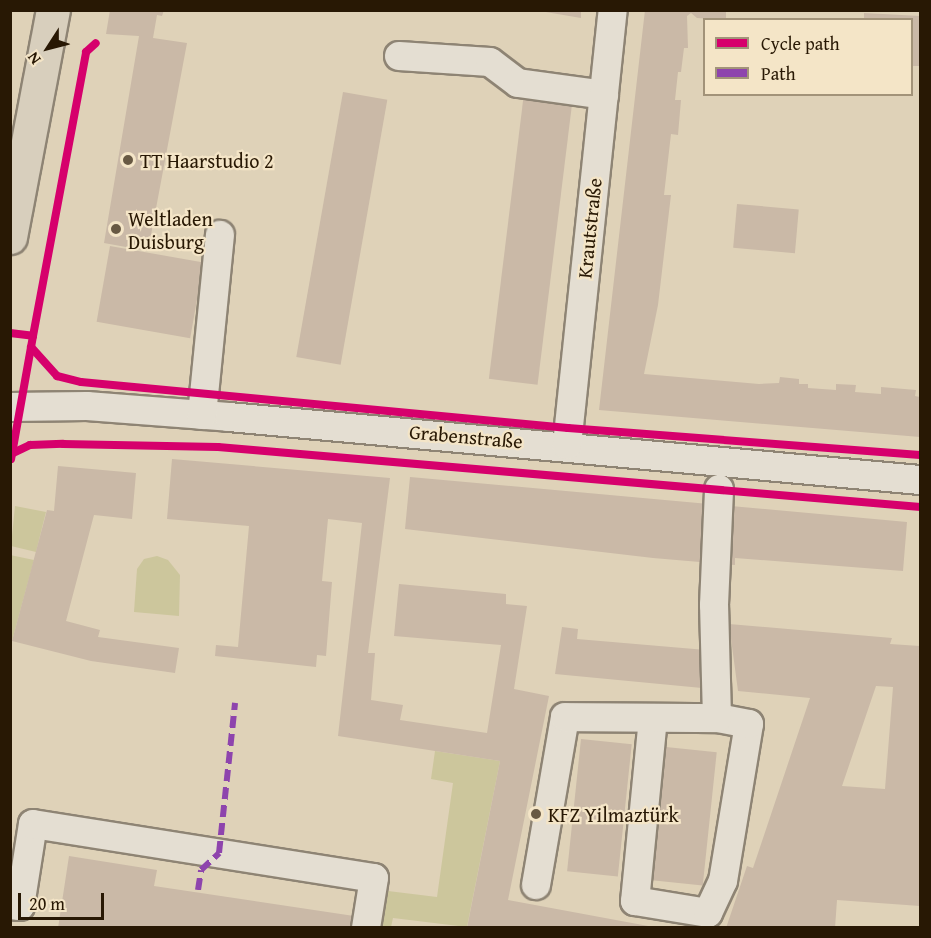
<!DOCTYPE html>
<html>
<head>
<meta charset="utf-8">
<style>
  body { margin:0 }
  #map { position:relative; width:931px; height:938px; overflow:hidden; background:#dfd2b8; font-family:"Gentium Book Plus",serif }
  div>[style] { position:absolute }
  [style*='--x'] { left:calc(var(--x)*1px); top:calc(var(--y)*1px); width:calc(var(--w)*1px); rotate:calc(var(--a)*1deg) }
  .green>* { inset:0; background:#ccc69c }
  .building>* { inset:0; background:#cab9a7; transform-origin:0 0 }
  .roads { filter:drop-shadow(2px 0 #8e8474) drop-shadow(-2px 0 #8e8474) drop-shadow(0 2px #8e8474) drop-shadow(0 -2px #8e8474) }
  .minor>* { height:28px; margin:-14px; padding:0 14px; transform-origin:14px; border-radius:14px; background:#e4ded2 }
  .major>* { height:33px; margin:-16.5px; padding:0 16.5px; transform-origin:16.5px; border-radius:16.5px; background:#d8cfbd }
  .quiet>* { height:6px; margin-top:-3px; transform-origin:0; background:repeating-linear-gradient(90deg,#8e44ad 0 12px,transparent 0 18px) }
  .cycleway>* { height:8px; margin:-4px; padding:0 4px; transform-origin:4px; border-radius:4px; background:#d6006c }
  .dots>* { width:16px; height:16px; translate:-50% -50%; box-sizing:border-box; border:3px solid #f4e5c7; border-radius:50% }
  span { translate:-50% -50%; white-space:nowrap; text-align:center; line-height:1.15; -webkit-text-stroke:4.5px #f4e5c7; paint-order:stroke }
  .poi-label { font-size:20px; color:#281804 }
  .left { translate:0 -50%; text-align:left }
  .street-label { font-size:20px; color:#281804 }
  .frame { position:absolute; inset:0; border:12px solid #281804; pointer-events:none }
  .legend { position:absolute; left:703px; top:18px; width:210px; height:78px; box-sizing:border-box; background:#f4e5c7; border:2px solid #a29379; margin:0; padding:8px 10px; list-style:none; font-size:18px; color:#281804 }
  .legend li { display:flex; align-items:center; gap:12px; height:30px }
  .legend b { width:30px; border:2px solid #a29379 }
  .north { position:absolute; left:18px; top:18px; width:60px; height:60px; -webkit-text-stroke:4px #f4e5c7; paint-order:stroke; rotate:234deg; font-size:16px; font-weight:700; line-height:24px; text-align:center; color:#281804 }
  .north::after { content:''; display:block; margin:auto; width:21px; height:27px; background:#281804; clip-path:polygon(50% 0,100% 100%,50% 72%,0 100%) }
  .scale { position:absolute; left:18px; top:893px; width:86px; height:27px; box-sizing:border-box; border:3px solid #281804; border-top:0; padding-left:8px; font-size:18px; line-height:21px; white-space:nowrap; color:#281804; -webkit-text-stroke:4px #f4e5c7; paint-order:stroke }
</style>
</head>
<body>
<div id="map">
  <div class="green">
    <i style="clip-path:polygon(15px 506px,46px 512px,36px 552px,11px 546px)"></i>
    <i style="clip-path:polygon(10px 555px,34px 560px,12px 641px,10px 640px)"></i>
    <i style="clip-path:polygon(157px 556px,168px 560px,180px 575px,179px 616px,134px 612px,137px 569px,144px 559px)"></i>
    <i style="clip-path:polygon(435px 751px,500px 761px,467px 927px,393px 918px,391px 927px,379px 928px,388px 891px,437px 897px,453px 783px,431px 779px)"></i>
  </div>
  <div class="building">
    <i style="clip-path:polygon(110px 10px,164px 10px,162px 16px,157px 15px,153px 38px,187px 43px,148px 251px,104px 243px,139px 36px,106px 34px)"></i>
    <i style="clip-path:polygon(534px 10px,581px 10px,581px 18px)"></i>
    <i style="clip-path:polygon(645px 10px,726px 10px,726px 20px,697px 18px,691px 13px,687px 16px,688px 48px,684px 48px,681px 72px,678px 72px,675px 100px,681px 100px,678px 135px,671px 134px,664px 195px,671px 195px,658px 305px,644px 374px,759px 384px,779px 383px,780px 377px,799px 379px,799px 384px,808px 384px,808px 388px,836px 390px,836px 384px,856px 385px,855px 392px,881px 394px,881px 387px,916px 390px,915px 396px,920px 397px,920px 437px,599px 410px)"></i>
    <i style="clip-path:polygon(864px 13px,920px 16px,920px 66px,912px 66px,912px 20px,864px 20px)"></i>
    <i style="left:343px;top:92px;width:45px;height:269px;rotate:10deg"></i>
    <i style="left:524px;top:93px;width:49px;height:288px;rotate:7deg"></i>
    <i style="left:737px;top:204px;width:62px;height:44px;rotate:5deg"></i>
    <i style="left:110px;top:246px;width:95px;height:77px;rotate:10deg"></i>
    <i style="clip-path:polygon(172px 459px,390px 478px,368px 653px,375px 653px,371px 700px,403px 705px,400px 720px,487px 733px,501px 645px,394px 636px,399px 584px,506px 594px,506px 604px,527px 606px,514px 689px,549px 696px,508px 900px,659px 928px,467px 928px,500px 761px,338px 736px,362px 523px,328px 519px,322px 581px,332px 582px,326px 656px,317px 655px,316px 667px,215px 656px,216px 645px,238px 647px,249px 526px,167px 519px)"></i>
    <i style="clip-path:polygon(58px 466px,136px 473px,132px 519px,94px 515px,66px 621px,100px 630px,98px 637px,179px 648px,175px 673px,91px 661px,12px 641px,47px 510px,54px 511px)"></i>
    <i style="clip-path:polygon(410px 477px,907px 522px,903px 571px,735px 558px,735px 565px,653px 558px,405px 529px)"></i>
    <i style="clip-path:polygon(evenodd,729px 624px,892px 638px,890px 644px,920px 646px,920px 906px,837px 900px,835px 928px,726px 928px,747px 866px,753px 868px,810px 698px,738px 691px,729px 624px,876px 686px,893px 687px,885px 789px,842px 786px,876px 686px)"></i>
    <i style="clip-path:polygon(562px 627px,578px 629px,577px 639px,706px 650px,702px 688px,555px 674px)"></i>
    <i style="left:581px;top:739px;width:51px;height:133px;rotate:6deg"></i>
    <i style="left:666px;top:747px;width:51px;height:134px;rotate:6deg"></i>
    <i style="clip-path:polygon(69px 856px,157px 870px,154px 886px,354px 916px,353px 928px,58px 928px)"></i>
  </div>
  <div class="roads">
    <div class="minor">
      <i style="--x:399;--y:56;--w:91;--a:3.8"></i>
      <i style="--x:490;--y:62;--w:35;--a:37"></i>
      <i style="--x:518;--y:83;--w:87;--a:7.9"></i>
      <i style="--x:10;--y:407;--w:77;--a:-0.7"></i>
      <i style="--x:87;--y:406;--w:142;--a:4.4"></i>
      <i style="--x:229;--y:417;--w:694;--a:5.21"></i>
      <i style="--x:202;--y:415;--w:181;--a:-84.3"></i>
      <i style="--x:567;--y:445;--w:437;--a:-84"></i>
      <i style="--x:653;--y:718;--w:184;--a:95.6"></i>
      <i style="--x:635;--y:901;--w:74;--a:9.3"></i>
      <i style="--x:708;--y:913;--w:35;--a:-65"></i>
      <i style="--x:723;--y:881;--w:159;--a:-80.6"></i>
      <i style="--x:749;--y:724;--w:33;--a:-169"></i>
      <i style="--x:536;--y:885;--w:170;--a:-80.2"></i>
      <i style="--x:565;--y:717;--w:152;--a:0.4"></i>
      <i style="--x:717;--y:718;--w:113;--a:-91.5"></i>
      <i style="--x:714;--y:605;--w:116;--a:-87.5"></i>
      <i style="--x:10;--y:905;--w:10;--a:6"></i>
      <i style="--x:20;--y:906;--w:83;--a:-81"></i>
      <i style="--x:33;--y:824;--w:345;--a:9"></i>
      <i style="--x:374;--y:878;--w:51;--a:99.1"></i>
    </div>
    <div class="major">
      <i style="--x:10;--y:237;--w:231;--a:-79.3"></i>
    </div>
  </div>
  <div class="quiet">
    <i style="--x:198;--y:890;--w:20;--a:-81"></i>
    <i style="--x:201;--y:870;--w:25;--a:-43"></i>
    <i style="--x:219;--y:853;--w:151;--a:-83.9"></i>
  </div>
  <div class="cycleway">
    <i style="--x:10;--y:333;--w:23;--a:7"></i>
    <i style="--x:33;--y:336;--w:125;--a:100.1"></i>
    <i style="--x:33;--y:336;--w:289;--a:-79.4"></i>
    <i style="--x:86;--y:52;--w:13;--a:-42"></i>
    <i style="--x:31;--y:347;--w:39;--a:48"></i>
    <i style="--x:57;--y:376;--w:25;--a:14"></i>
    <i style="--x:81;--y:382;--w:489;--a:5.4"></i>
    <i style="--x:568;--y:428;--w:353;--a:4.4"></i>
    <i style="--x:13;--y:453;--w:19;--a:-25"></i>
    <i style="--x:30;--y:445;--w:33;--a:-2"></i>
    <i style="--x:63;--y:444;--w:155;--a:1.1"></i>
    <i style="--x:218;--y:447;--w:705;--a:4.89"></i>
  </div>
  <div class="dots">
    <i style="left:128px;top:160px;background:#685943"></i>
    <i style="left:116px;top:229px;background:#685943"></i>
    <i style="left:536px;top:814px;background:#685943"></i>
  </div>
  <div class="poi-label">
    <span class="left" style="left:140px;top:160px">TT Haarstudio 2</span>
    <span class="left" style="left:128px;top:230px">Weltladen<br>Duisburg</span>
    <span class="left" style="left:548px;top:814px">KFZ Yilmaztürk</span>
  </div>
  <div class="street-label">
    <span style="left:589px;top:228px;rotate:-84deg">Krautstraße</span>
    <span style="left:466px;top:436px;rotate:5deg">Grabenstraße</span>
  </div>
  <div class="frame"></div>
  <ul class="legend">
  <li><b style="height:8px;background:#d6006c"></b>Cycle path</li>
  <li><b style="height:8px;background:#8e44ad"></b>Path</li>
  </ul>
  <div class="north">N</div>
  <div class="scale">20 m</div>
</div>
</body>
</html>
